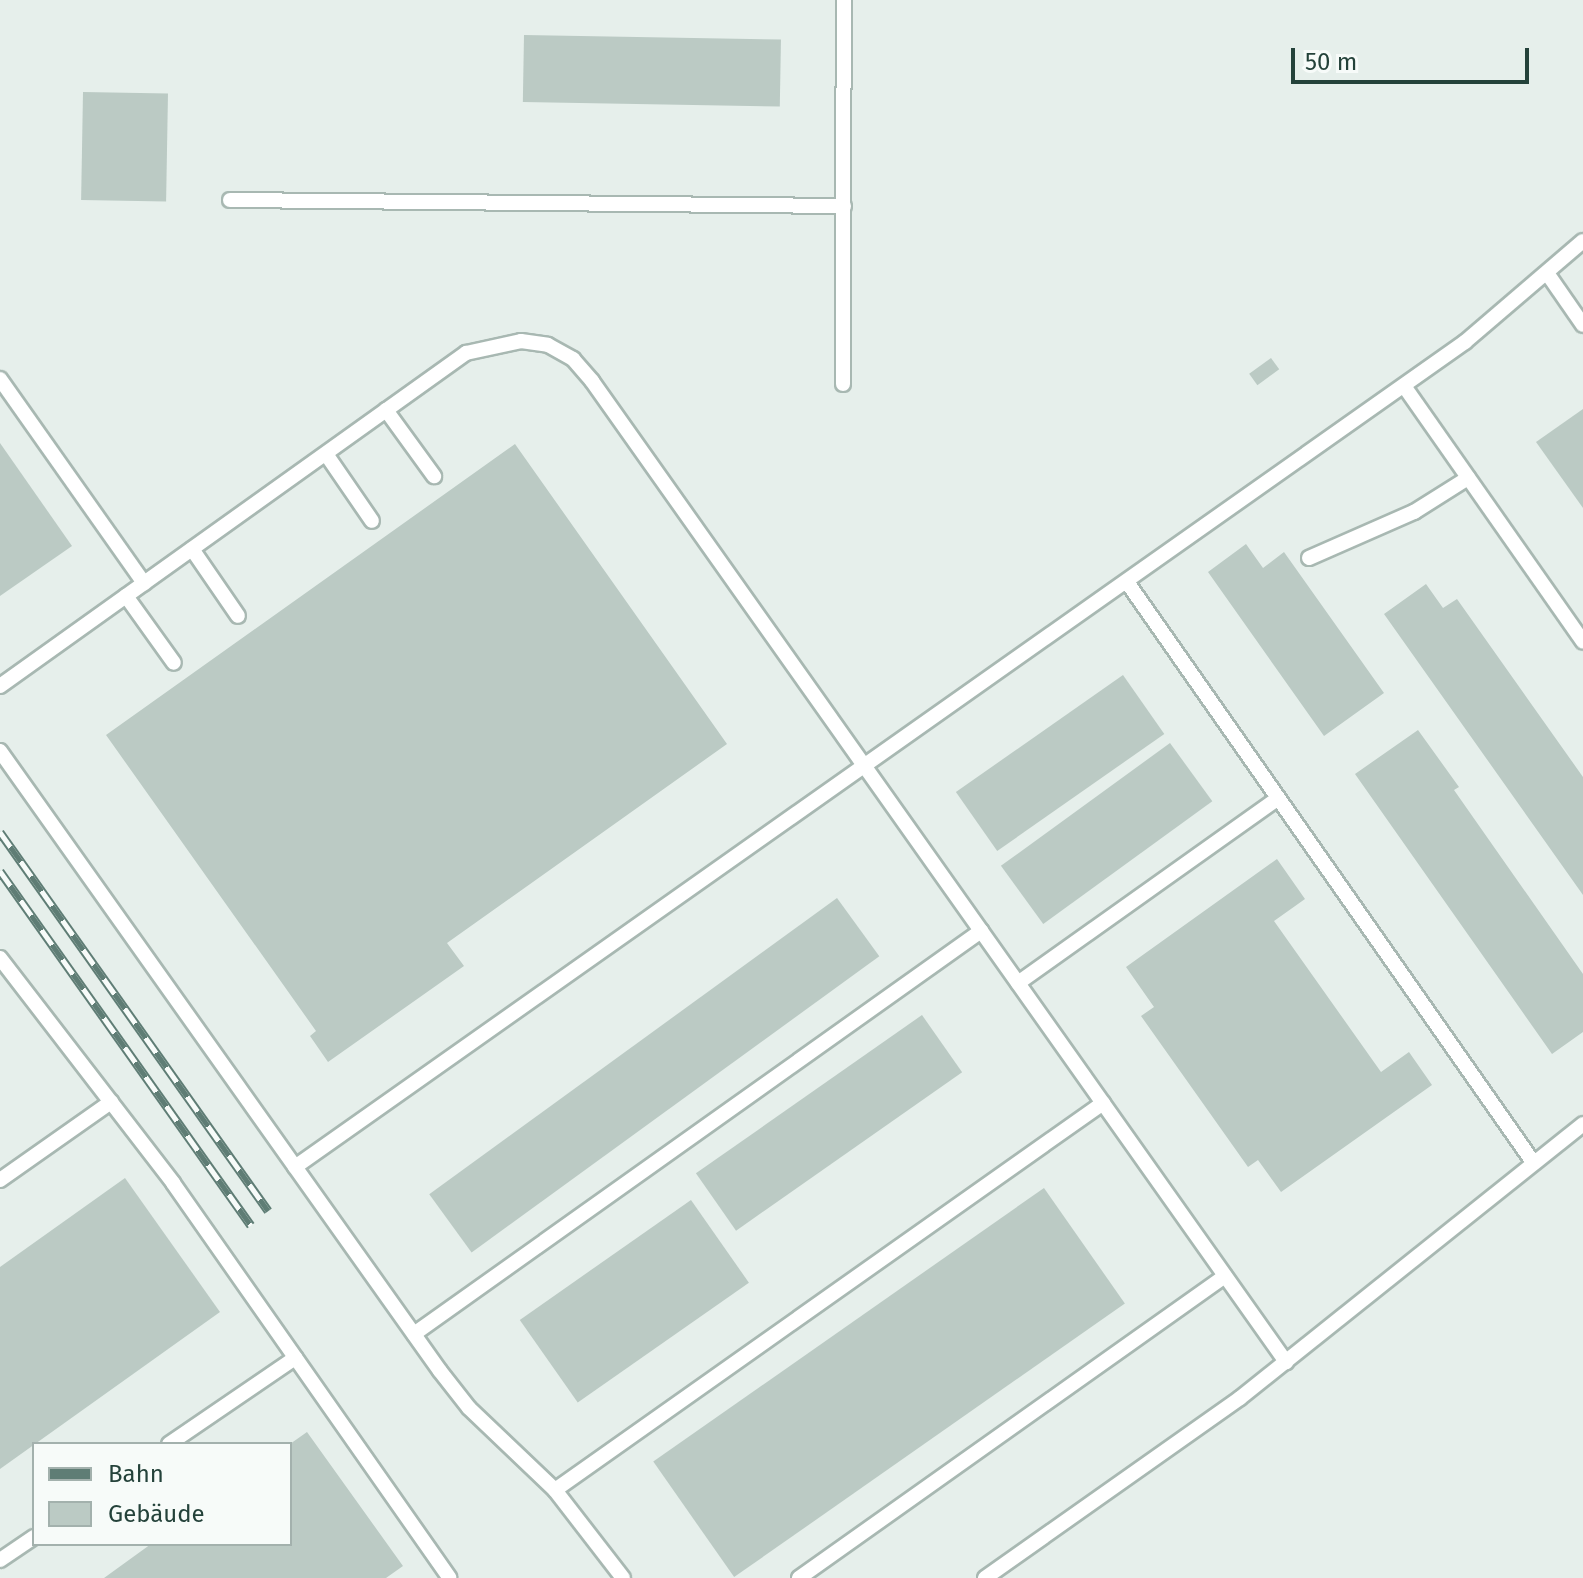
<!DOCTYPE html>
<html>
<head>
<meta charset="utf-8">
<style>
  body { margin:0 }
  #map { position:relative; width:1583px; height:1578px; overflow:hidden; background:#e6efeb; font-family:"Fira Sans",sans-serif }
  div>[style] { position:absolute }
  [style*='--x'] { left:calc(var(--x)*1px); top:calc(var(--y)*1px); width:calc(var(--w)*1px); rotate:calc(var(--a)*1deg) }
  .building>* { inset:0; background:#bbcac4; transform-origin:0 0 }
  .roads { filter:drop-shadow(2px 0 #a8b8b2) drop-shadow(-2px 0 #a8b8b2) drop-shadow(0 2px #a8b8b2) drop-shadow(0 -2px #a8b8b2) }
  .lane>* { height:14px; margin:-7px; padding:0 7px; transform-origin:7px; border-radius:7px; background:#fff }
  .rail>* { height:9px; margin-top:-4.5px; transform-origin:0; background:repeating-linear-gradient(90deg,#f7fbf9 0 18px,#5f7d75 0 36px); box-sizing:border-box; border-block:2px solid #5f7d75 }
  span { translate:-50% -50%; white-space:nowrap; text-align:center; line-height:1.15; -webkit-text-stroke:7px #f7fbf9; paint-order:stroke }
  .legend { position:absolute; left:32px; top:1442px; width:260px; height:104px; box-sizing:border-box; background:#f7fbf9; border:2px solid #a3b1ad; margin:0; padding:10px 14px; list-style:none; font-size:24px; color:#24423a }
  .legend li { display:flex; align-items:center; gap:16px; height:40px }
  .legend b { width:40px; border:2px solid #a3b1ad }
  .scale { position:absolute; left:1291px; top:48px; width:238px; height:36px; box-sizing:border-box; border:4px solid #24423a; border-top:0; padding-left:10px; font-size:24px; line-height:28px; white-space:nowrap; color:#24423a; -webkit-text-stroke:6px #f7fbf9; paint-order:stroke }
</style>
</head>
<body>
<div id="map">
  <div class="building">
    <i style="left:524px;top:35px;width:257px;height:67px;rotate:1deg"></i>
    <i style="left:83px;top:92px;width:85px;height:108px;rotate:1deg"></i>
    <i style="left:1271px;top:358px;width:14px;height:27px;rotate:54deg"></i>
    <i style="clip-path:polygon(1583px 409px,1583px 508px,1536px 442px)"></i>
    <i style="clip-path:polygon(0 443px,72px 546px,0 596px)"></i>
    <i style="clip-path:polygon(515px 444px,727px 744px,447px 943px,464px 966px,328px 1062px,310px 1036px,316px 1031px,106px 735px)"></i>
    <i style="clip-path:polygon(1246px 544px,1263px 568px,1284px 552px,1384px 693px,1324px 736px,1208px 572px)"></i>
    <i style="clip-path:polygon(1426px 584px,1443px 608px,1457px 599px,1583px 777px,1583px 895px,1384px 614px)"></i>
    <i style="left:1123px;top:675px;width:72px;height:204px;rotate:55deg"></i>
    <i style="clip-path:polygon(1418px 730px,1459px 787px,1454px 790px,1583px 974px,1583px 1032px,1552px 1054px,1355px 774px)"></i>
    <i style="left:1170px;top:743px;width:72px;height:209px;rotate:54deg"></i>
    <i style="clip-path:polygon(1277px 859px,1305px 899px,1274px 921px,1381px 1072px,1409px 1052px,1432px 1085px,1281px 1192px,1258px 1160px,1248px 1167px,1141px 1016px,1154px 1007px,1126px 967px)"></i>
    <i style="left:837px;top:898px;width:72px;height:504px;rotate:54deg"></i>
    <i style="left:922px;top:1015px;width:70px;height:276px;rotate:55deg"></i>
    <i style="clip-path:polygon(125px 1178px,220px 1312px,0 1469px,0 1267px)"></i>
    <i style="left:1044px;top:1188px;width:141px;height:477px;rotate:55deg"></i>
    <i style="left:691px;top:1200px;width:101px;height:209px;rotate:55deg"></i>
    <i style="clip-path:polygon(307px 1432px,403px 1566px,386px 1578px,104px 1578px,151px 1544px,290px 1544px,290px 1444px)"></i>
  </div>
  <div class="roads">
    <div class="lane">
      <i style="--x:230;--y:200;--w:614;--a:0.56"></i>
      <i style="--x:1547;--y:273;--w:63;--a:55.3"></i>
      <i style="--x:0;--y:379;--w:250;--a:54.8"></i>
      <i style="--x:843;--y:384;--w:384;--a:-89.9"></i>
      <i style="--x:1404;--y:386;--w:312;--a:55"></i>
      <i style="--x:386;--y:410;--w:82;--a:54"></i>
      <i style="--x:326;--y:454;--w:81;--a:55.5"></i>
      <i style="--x:192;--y:549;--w:81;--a:55.5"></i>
      <i style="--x:1309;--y:558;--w:115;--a:-23.7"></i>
      <i style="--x:1414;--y:512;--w:64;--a:-32.2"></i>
      <i style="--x:1127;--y:582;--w:708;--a:55.01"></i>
      <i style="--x:126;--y:596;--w:82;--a:54.4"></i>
      <i style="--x:0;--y:686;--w:573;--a:-35.55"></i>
      <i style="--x:466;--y:353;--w:56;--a:-12.3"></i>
      <i style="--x:521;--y:341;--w:27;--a:8"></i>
      <i style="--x:548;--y:345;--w:29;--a:29"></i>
      <i style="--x:573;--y:359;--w:29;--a:49"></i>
      <i style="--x:592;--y:381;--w:1202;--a:54.72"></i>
      <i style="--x:0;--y:751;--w:760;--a:54.64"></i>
      <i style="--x:440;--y:1371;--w:47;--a:51.9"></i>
      <i style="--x:469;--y:1408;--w:119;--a:43.6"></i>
      <i style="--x:555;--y:1490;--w:111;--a:52.3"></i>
      <i style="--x:0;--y:958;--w:284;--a:52.4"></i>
      <i style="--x:173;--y:1183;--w:482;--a:55"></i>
      <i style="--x:1018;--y:983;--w:319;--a:-35.4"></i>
      <i style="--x:295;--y:1167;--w:1432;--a:-35.19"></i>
      <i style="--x:1465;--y:342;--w:155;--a:-40.6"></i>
      <i style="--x:0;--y:1180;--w:136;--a:-35.1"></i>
      <i style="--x:414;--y:1334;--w:696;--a:-35.4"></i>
      <i style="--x:169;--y:1444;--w:153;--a:-34.3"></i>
      <i style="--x:555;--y:1490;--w:671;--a:-35.23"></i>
      <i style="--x:0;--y:1560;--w:41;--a:-34.1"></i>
      <i style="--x:799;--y:1578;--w:522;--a:-35.33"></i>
      <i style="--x:985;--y:1578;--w:312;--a:-35.2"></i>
      <i style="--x:1240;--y:1398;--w:439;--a:-38.6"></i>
    </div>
  </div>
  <div class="rail">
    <i style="--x:0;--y:832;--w:464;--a:54.7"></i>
    <i style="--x:0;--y:871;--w:434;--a:54.7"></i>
  </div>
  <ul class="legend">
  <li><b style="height:10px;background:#5f7d75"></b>Bahn</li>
  <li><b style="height:22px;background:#bbcac4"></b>Gebäude</li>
  </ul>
  <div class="scale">50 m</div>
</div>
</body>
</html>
